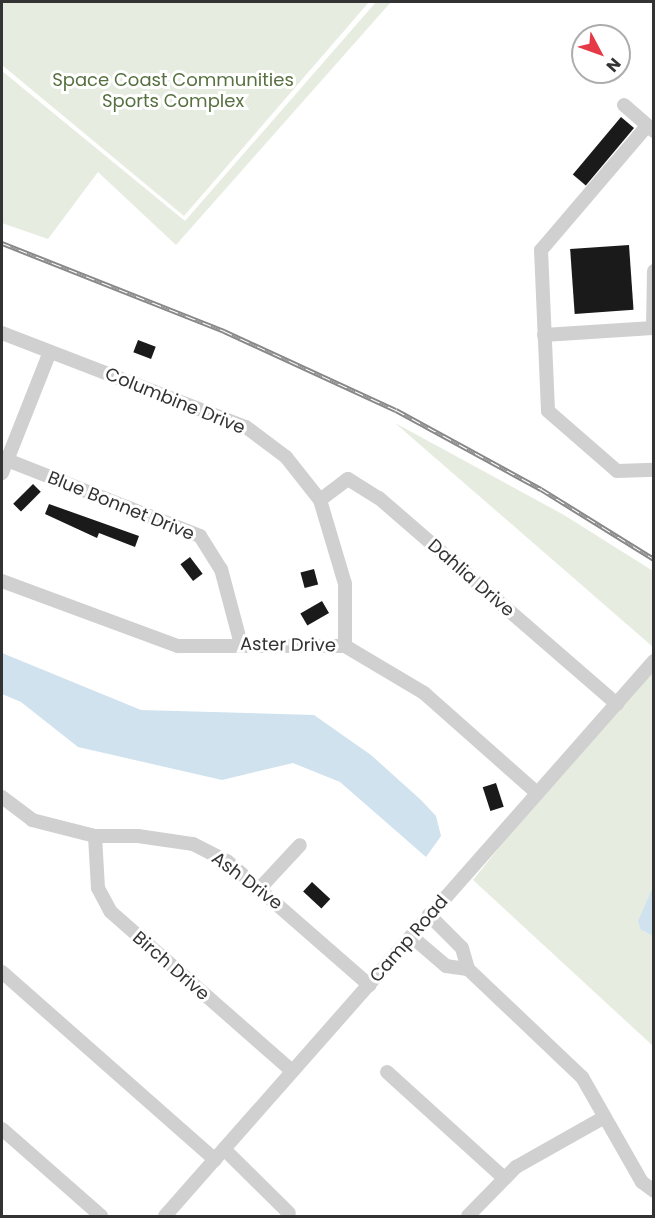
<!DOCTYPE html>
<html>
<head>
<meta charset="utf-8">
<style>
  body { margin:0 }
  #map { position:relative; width:655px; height:1218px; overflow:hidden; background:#fff; font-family:Poppins,sans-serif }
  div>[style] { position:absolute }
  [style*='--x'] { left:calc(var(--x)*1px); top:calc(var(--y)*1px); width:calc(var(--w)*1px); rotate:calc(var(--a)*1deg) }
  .green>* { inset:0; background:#e6ecdf }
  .water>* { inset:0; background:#cfe2ee }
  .building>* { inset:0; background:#1a1a1a; transform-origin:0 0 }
  .minor>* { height:14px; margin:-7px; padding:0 7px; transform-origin:7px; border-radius:7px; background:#d0d0d0 }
  .rail>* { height:5px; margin-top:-2.5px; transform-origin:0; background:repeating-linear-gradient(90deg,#fff 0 9px,#888 0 18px); box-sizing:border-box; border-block:2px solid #888 }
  span { translate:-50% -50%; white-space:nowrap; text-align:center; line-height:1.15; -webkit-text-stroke:6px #fff; paint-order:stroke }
  .park-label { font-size:18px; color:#56703f }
  .street-label { font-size:18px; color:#333 }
  .frame { position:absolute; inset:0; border:3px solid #333; pointer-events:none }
  .north { position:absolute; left:571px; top:24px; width:60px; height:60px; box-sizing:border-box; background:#fff; border:2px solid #adadad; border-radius:50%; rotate:131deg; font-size:16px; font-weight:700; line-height:24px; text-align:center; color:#333 }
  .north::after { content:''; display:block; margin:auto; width:21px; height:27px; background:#e63946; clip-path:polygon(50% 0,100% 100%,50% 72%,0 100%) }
</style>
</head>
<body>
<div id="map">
  <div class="green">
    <i style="clip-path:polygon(2px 2px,369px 2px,184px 216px,2px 65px)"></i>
    <i style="clip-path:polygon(376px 2px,391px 2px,176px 245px,98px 172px,48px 239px,2px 223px,2px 71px,185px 221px)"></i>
    <i style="clip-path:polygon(395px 423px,564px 515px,653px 571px,653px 647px)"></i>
    <i style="clip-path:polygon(653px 671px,653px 887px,641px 930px,653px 936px,653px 1046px,473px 880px,547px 788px)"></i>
  </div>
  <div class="water">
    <i style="clip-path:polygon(2px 653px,141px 710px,314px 715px,371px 755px,421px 800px,436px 816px,441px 836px,426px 857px,340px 782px,293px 763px,222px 780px,78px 747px,21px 702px,2px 694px)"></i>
    <i style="clip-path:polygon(653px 887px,653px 936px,641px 930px,638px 921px)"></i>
  </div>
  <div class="building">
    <i style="left:621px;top:117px;width:17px;height:75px;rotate:40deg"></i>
    <i style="left:629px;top:245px;width:65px;height:59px;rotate:86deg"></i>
    <i style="left:138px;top:340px;width:19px;height:13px;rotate:21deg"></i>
    <i style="left:33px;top:484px;width:11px;height:28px;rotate:45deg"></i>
    <i style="clip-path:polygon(49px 504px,139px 536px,135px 547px,99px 533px,97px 538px,45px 514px)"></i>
    <i style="left:190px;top:557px;width:21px;height:12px;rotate:53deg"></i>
    <i style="left:314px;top:569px;width:16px;height:14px;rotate:75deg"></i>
    <i style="left:322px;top:601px;width:14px;height:25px;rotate:60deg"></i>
    <i style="left:496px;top:783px;width:25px;height:14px;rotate:72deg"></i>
    <i style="left:312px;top:882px;width:25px;height:13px;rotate:43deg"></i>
  </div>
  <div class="minor">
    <i style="--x:624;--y:105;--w:40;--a:41"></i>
    <i style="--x:647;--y:126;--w:163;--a:130.5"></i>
    <i style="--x:541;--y:250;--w:161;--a:87.5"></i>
    <i style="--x:548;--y:411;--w:91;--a:41"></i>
    <i style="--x:617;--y:471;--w:37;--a:-2"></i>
    <i style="--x:2;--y:333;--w:261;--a:21.1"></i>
    <i style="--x:246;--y:427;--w:50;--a:36.9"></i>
    <i style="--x:286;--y:457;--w:55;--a:51.7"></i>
    <i style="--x:320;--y:500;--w:88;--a:73.4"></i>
    <i style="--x:345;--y:584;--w:62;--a:90"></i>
    <i style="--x:544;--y:335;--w:109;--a:-3.7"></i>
    <i style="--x:653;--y:328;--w:57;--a:-89"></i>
    <i style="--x:2;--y:458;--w:213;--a:21.5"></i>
    <i style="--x:200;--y:536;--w:39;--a:58"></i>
    <i style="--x:221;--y:569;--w:78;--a:75.1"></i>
    <i style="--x:2;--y:473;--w:130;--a:-68.4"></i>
    <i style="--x:320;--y:500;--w:35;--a:-37"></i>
    <i style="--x:348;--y:479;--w:36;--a:32"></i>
    <i style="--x:379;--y:498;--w:315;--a:40.9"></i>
    <i style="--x:2;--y:581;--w:188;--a:20.3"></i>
    <i style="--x:178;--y:646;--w:167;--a:0"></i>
    <i style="--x:345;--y:646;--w:92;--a:30.7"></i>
    <i style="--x:424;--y:693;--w:149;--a:41.5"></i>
    <i style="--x:2;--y:797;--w:38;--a:37"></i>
    <i style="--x:32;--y:820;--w:65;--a:14.3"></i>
    <i style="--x:95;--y:836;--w:43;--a:0"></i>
    <i style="--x:138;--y:836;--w:56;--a:8.3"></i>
    <i style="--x:193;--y:844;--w:38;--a:27"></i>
    <i style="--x:227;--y:861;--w:189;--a:41.1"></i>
    <i style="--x:95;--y:836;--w:52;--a:86.7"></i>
    <i style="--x:98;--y:888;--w:27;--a:62"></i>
    <i style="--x:111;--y:912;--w:241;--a:41.3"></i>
    <i style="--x:261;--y:887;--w:57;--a:-47.1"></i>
    <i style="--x:411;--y:936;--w:46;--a:40.6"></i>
    <i style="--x:446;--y:966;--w:22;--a:8"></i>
    <i style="--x:468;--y:969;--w:22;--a:-106"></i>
    <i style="--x:462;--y:948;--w:47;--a:-135"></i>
    <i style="--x:468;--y:969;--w:157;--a:43.5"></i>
    <i style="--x:582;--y:1077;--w:121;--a:60.3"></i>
    <i style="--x:642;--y:1182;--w:15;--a:37"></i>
    <i style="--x:2;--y:972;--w:284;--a:41.4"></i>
    <i style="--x:387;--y:1072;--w:156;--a:42.2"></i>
    <i style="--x:2;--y:1129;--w:132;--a:41.3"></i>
    <i style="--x:224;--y:1149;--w:91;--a:44.6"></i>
    <i style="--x:165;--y:1216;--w:740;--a:-48.62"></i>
    <i style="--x:468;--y:1216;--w:69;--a:-45.6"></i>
    <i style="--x:516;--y:1167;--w:100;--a:-29.4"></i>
  </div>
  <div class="rail">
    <i style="--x:2;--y:243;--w:239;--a:21.6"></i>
    <i style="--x:224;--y:331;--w:189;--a:24.7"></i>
    <i style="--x:396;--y:410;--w:165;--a:28.6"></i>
    <i style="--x:541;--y:489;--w:133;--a:31.8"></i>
  </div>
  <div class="park-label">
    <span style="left:173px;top:91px">Space Coast Communities<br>Sports Complex</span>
  </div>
  <div class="street-label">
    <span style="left:175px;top:401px;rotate:22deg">Columbine Drive</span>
    <span style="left:121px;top:506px;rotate:22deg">Blue Bonnet Drive</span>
    <span style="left:471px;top:578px;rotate:41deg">Dahlia Drive</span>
    <span style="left:288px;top:645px;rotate:1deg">Aster Drive</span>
    <span style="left:247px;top:881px;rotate:37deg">Ash Drive</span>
    <span style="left:409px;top:939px;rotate:-49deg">Camp Road</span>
    <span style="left:171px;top:966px;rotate:41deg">Birch Drive</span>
  </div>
  <div class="frame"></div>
  <div class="north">N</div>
</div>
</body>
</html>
